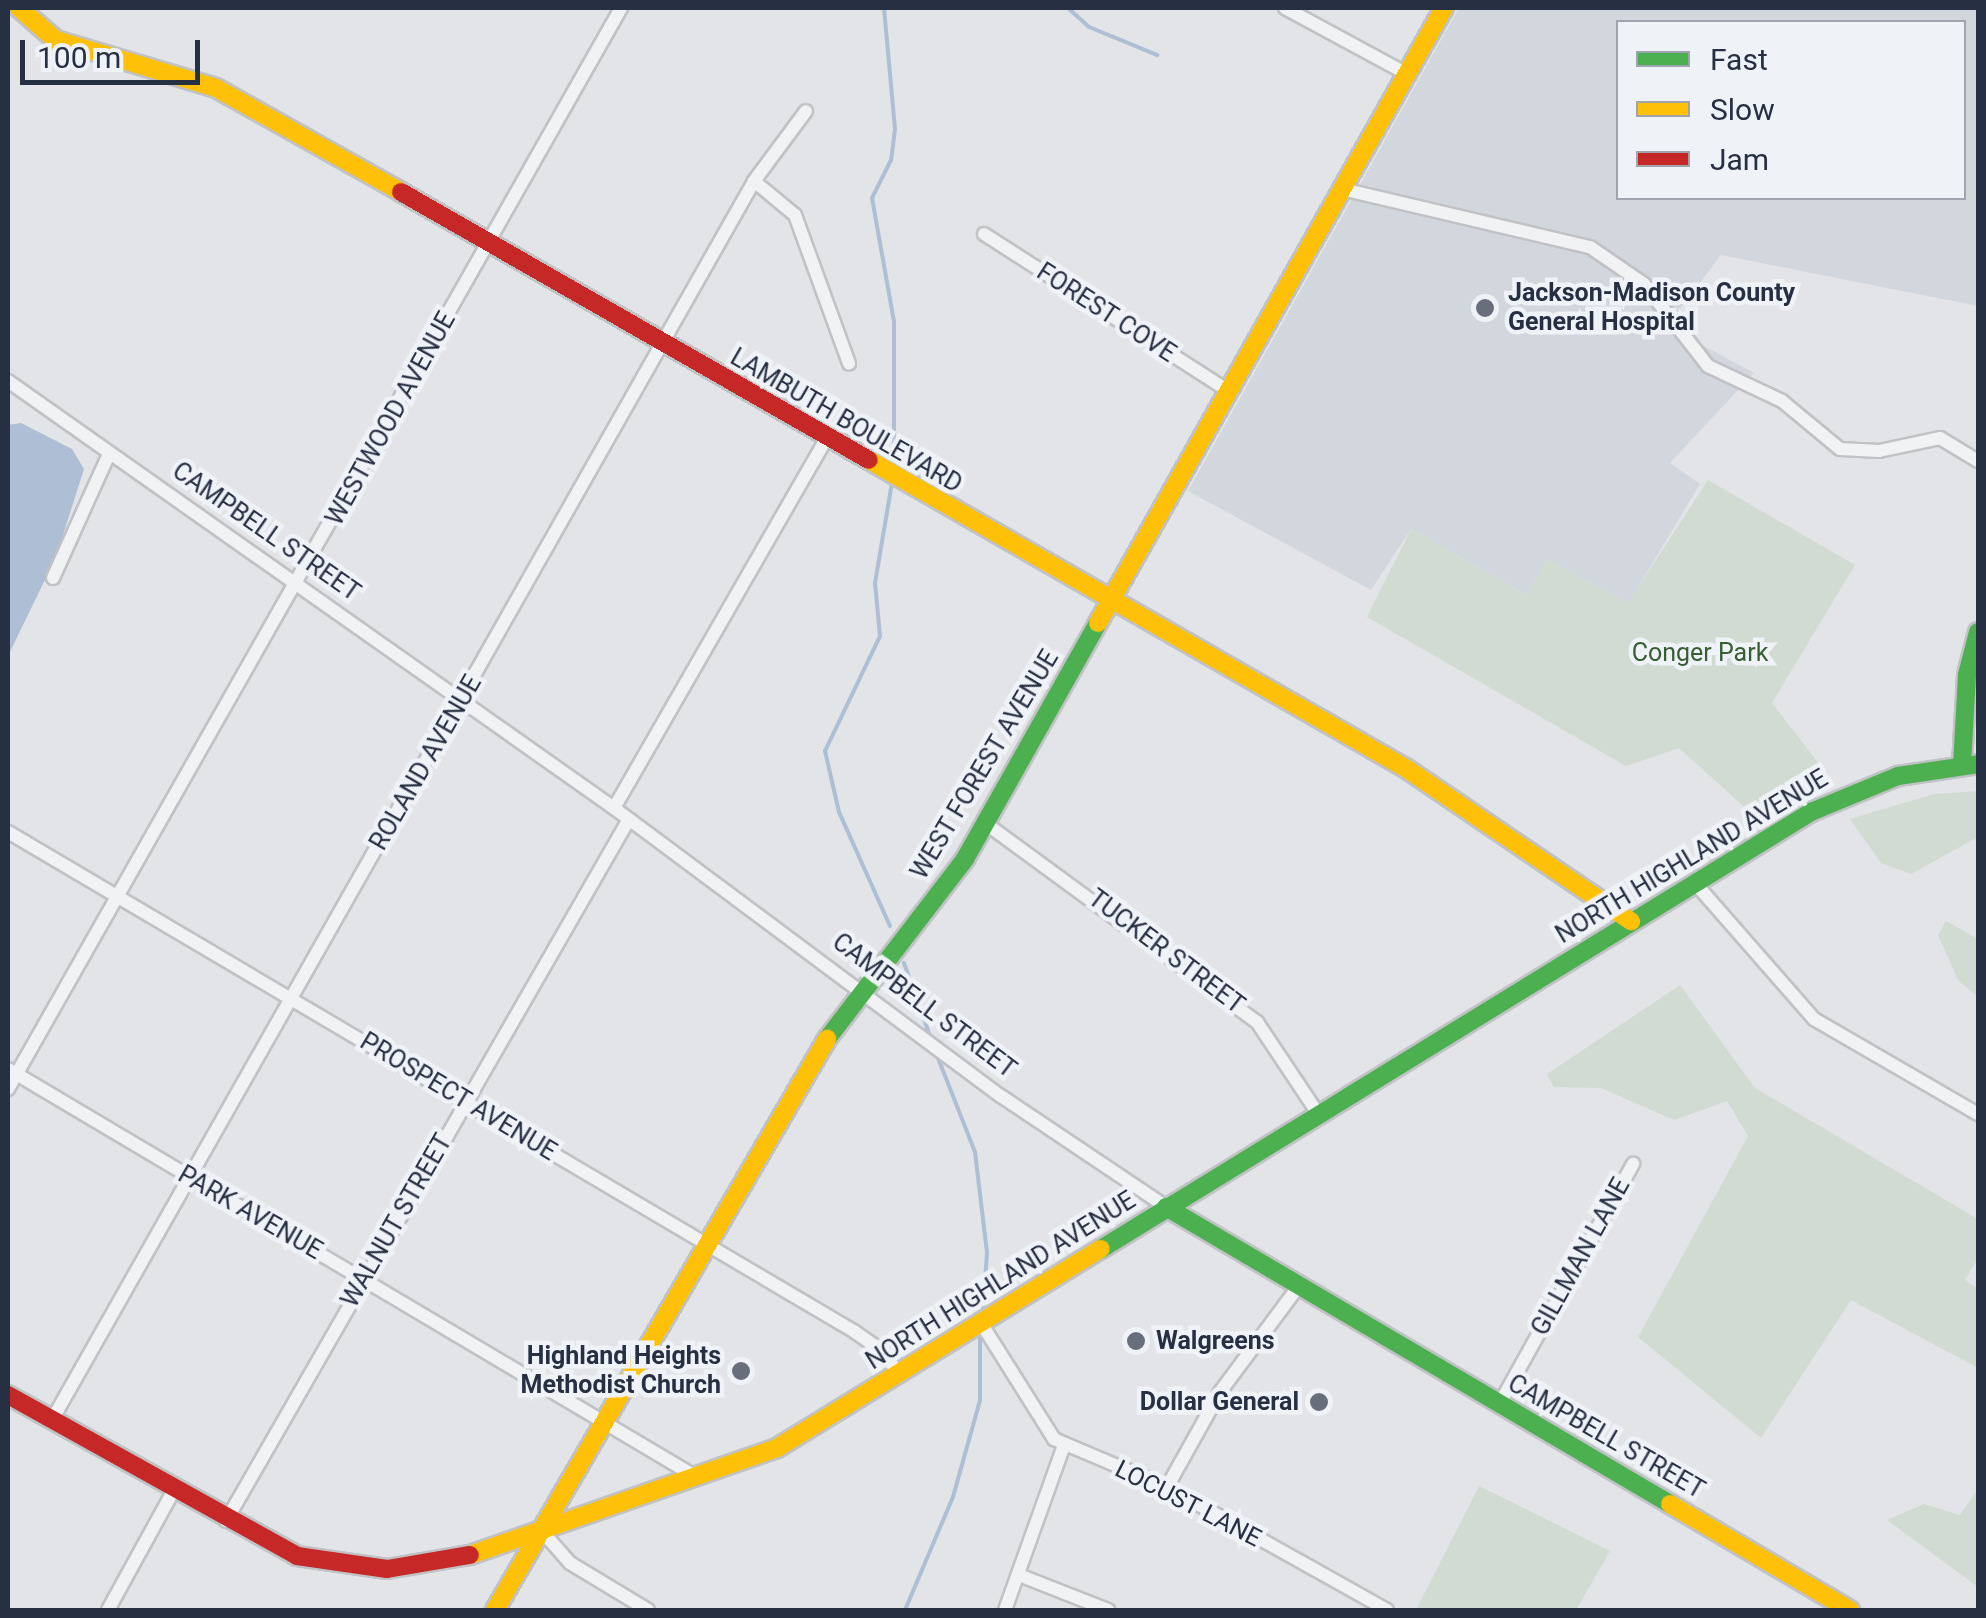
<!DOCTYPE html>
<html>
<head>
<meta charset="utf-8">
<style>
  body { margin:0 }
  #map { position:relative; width:1986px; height:1618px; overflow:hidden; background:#e2e4e7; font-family:Roboto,sans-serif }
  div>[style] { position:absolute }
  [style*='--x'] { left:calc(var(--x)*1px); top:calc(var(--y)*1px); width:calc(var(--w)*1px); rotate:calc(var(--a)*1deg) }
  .built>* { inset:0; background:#d2d7de }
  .green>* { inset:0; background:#d2dbd2 }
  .water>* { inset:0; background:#aebed5 }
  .stream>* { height:4px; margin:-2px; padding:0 2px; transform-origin:2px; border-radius:2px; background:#aebed5 }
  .roads { filter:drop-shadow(2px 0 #c0c2c5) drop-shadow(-2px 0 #c0c2c5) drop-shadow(0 2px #c0c2c5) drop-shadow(0 -2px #c0c2c5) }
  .street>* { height:12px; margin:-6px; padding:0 6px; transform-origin:6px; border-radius:6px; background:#f1f2f4 }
  .fast>* { height:18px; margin:-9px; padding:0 9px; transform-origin:9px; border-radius:9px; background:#4caf50 }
  .slow>* { height:18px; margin:-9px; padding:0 9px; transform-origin:9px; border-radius:9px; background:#ffc107 }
  .jam>* { height:18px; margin:-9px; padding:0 9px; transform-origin:9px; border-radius:9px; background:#c62828 }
  .dots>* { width:28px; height:28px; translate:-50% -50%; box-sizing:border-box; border:5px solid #eff2f7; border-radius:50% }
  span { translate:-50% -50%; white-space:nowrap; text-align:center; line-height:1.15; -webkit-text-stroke:9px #eff2f7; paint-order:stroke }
  .poi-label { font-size:25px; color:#272f43; font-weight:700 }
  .left { translate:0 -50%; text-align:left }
  .right { translate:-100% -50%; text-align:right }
  .street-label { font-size:25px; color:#272f43 }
  .park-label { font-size:25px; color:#385f33 }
  .frame { position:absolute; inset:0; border:10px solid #272f43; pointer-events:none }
  .legend { position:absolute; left:1616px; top:20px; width:350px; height:180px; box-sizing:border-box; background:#eff2f7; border:2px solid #9fa4af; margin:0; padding:12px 18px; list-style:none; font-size:30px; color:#272f43 }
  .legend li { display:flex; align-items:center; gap:20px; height:50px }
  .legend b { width:50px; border:2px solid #9fa4af }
  .scale { position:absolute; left:20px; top:40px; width:180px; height:45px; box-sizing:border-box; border:5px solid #272f43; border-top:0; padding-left:12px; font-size:30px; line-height:35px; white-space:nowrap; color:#272f43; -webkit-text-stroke:8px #eff2f7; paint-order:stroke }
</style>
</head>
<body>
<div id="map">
  <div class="built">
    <i style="clip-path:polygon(evenodd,1459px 8px,1978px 8px,1978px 306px,1721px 255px,1679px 310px,1702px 345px,1754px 373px,1670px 463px,1700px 484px,1628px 604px,1548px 560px,1526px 595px,1411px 529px,1371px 590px,1188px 491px,1459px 8px,1618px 22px,1964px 22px,1964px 198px,1618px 198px,1618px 22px)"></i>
  </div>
  <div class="green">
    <i style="clip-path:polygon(1708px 480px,1855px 565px,1772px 703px,1826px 773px,1762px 823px,1679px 748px,1626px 766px,1367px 617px,1411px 529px,1526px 595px,1548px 560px,1628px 603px)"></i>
    <i style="clip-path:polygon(1978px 791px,1978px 837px,1911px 874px,1881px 863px,1850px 819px,1934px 794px)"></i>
    <i style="clip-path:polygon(1946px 921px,1978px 939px,1978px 997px,1958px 980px,1938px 935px)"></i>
    <i style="clip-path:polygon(1680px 985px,1755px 1088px,1978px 1219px,1978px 1258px,1965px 1280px,1978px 1289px,1978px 1368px,1851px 1300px,1761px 1438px,1638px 1337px,1748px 1136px,1727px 1101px,1674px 1120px,1601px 1088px,1554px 1087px,1547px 1074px)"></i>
    <i style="clip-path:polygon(1479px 1486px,1610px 1551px,1576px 1610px,1416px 1610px)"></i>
    <i style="clip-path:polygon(1978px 1489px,1978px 1587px,1887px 1520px,1924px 1504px,1960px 1515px)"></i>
  </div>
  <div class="water">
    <i style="clip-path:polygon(21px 423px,72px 449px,84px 469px,56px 557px,8px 656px,8px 425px)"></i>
  </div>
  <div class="stream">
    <i style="--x:884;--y:8;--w:121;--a:84.8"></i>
    <i style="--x:895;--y:129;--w:31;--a:97"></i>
    <i style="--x:891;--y:160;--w:42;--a:116.6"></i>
    <i style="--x:872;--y:198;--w:125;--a:79.9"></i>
    <i style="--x:894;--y:321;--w:147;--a:90"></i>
    <i style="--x:1068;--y:8;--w:28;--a:42"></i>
    <i style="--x:1089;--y:27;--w:74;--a:22.4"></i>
    <i style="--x:890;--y:926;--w:125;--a:-114.1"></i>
    <i style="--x:839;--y:812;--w:63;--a:-102.9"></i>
    <i style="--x:825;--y:751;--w:127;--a:-64.4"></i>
    <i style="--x:880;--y:636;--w:53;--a:-95.4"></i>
    <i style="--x:875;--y:583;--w:101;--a:-80.4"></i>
    <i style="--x:904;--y:963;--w:81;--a:70.4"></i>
    <i style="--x:936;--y:1053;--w:106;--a:68.5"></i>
    <i style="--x:975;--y:1152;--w:102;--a:83.2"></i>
    <i style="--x:987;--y:1253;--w:57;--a:94"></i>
    <i style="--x:905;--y:1610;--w:123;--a:-67"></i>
    <i style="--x:953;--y:1497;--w:101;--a:-74.4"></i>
    <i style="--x:980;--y:1400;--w:62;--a:-90"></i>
  </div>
  <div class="roads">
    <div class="street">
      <i style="--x:1285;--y:8;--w:139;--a:28.4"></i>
      <i style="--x:754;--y:181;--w:53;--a:39.7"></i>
      <i style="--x:795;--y:215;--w:158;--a:70"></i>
      <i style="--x:1342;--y:189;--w:255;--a:13.2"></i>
      <i style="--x:1590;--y:247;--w:65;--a:34.4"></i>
      <i style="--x:1644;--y:284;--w:104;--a:52"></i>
      <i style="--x:1708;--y:366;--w:82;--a:25.3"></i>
      <i style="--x:1782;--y:401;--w:75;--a:39.6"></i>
      <i style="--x:1840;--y:449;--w:39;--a:3"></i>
      <i style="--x:1879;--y:451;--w:62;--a:-12"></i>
      <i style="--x:1940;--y:438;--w:44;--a:31.2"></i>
      <i style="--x:984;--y:234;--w:291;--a:32.7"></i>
      <i style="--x:8;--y:381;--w:741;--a:35.17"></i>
      <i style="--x:614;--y:808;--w:482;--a:36.7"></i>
      <i style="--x:1001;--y:1096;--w:199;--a:33.9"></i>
      <i style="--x:53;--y:578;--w:136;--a:-65.7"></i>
      <i style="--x:614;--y:808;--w:426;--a:-60.1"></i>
      <i style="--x:985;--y:823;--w:337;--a:36.2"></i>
      <i style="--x:1257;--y:1022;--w:108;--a:56.3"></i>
      <i style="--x:8;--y:832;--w:984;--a:30.55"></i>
      <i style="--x:855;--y:1332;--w:32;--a:35"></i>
      <i style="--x:881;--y:1350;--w:30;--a:53"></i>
      <i style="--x:1695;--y:883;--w:181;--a:48.8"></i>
      <i style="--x:1814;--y:1019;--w:190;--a:30.1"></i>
      <i style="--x:8;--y:1069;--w:802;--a:30.66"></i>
      <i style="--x:8;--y:1089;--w:1243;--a:-60.44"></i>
      <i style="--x:981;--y:1323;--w:137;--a:57.8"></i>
      <i style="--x:1054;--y:1439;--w:123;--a:23"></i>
      <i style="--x:1167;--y:1487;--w:252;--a:29.2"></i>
      <i style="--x:1500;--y:1403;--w:274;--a:-60.9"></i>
      <i style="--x:52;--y:1420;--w:1424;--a:-60.46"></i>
      <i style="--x:754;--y:181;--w:87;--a:-53.4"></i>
      <i style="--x:1167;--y:1487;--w:109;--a:-60.8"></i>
      <i style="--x:1220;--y:1392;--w:131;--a:-53.4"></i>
      <i style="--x:226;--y:1521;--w:809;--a:-60.14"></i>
      <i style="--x:541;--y:1530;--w:44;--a:48.7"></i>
      <i style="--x:570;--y:1563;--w:91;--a:31.1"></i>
      <i style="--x:1019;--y:1575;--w:96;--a:21.5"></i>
      <i style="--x:108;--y:1610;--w:137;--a:-61.2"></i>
      <i style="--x:1005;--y:1610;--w:175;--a:-70.3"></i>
    </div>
    <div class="fast">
      <i style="--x:1962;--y:765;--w:90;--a:-86.8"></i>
      <i style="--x:1967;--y:675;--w:44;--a:-75.7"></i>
      <i style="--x:827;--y:1039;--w:227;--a:-52.5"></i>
      <i style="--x:965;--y:859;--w:271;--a:-60.6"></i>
      <i style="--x:1166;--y:1207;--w:585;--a:30.51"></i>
      <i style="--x:1101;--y:1249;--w:834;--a:-31.61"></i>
      <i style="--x:1811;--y:812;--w:94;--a:-22.5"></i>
      <i style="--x:1898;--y:776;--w:81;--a:-8.5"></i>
    </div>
    <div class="slow">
      <i style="--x:19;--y:8;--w:49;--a:40.9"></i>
      <i style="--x:56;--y:40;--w:167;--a:16.7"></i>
      <i style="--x:216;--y:88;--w:212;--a:29.3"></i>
      <i style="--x:869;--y:460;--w:620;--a:29.87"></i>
      <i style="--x:1407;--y:769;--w:271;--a:34.2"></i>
      <i style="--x:1098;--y:623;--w:706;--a:-60.64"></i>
      <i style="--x:1670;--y:1504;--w:209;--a:30.5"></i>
      <i style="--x:470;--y:1555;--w:325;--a:-19.2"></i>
      <i style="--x:777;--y:1448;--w:380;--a:-31.6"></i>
      <i style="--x:495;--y:1610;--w:661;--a:-59.82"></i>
    </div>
    <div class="jam">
      <i style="--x:401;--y:192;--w:539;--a:29.8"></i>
      <i style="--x:8;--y:1395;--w:331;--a:29.1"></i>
      <i style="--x:297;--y:1556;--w:91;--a:8.2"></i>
      <i style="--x:387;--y:1569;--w:84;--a:-9.6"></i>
    </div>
  </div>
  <div class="dots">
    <i style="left:1485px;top:308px;background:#686e7c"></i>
    <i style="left:1136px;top:1341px;background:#686e7c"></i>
    <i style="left:741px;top:1371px;background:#686e7c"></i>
    <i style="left:1319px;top:1402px;background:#686e7c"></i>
  </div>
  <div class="poi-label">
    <span class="left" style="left:1508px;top:308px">Jackson-Madison County<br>General Hospital</span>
    <span class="left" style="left:1156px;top:1341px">Walgreens</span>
    <span class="right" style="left:721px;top:1371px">Highland Heights<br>Methodist Church</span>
    <span class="right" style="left:1299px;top:1402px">Dollar General</span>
  </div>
  <div class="street-label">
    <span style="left:1106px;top:313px;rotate:33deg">FOREST COVE</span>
    <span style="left:391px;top:419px;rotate:-61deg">WESTWOOD AVENUE</span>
    <span style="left:846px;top:421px;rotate:30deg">LAMBUTH BOULEVARD</span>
    <span style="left:266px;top:532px;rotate:35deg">CAMPBELL STREET</span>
    <span style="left:426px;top:763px;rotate:-60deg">ROLAND AVENUE</span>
    <span style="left:985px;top:765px;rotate:-59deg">WEST FOREST AVENUE</span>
    <span style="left:1692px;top:857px;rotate:-31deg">NORTH HIGHLAND AVENUE</span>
    <span style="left:1166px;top:952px;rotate:37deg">TUCKER STREET</span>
    <span style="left:924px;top:1006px;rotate:37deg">CAMPBELL STREET</span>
    <span style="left:458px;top:1097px;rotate:31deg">PROSPECT AVENUE</span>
    <span style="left:250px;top:1213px;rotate:30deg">PARK AVENUE</span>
    <span style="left:397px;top:1221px;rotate:-60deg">WALNUT STREET</span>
    <span style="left:1581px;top:1257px;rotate:-61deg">GILLMAN LANE</span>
    <span style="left:1001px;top:1281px;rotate:-32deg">NORTH HIGHLAND AVENUE</span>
    <span style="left:1606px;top:1437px;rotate:30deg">CAMPBELL STREET</span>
    <span style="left:1188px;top:1504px;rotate:27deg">LOCUST LANE</span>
  </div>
  <div class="park-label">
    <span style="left:1700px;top:653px">Conger Park</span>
  </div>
  <div class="frame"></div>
  <ul class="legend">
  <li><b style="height:12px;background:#4caf50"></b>Fast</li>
  <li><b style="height:12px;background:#ffc107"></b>Slow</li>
  <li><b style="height:12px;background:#c62828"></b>Jam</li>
  </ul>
  <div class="scale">100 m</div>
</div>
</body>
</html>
